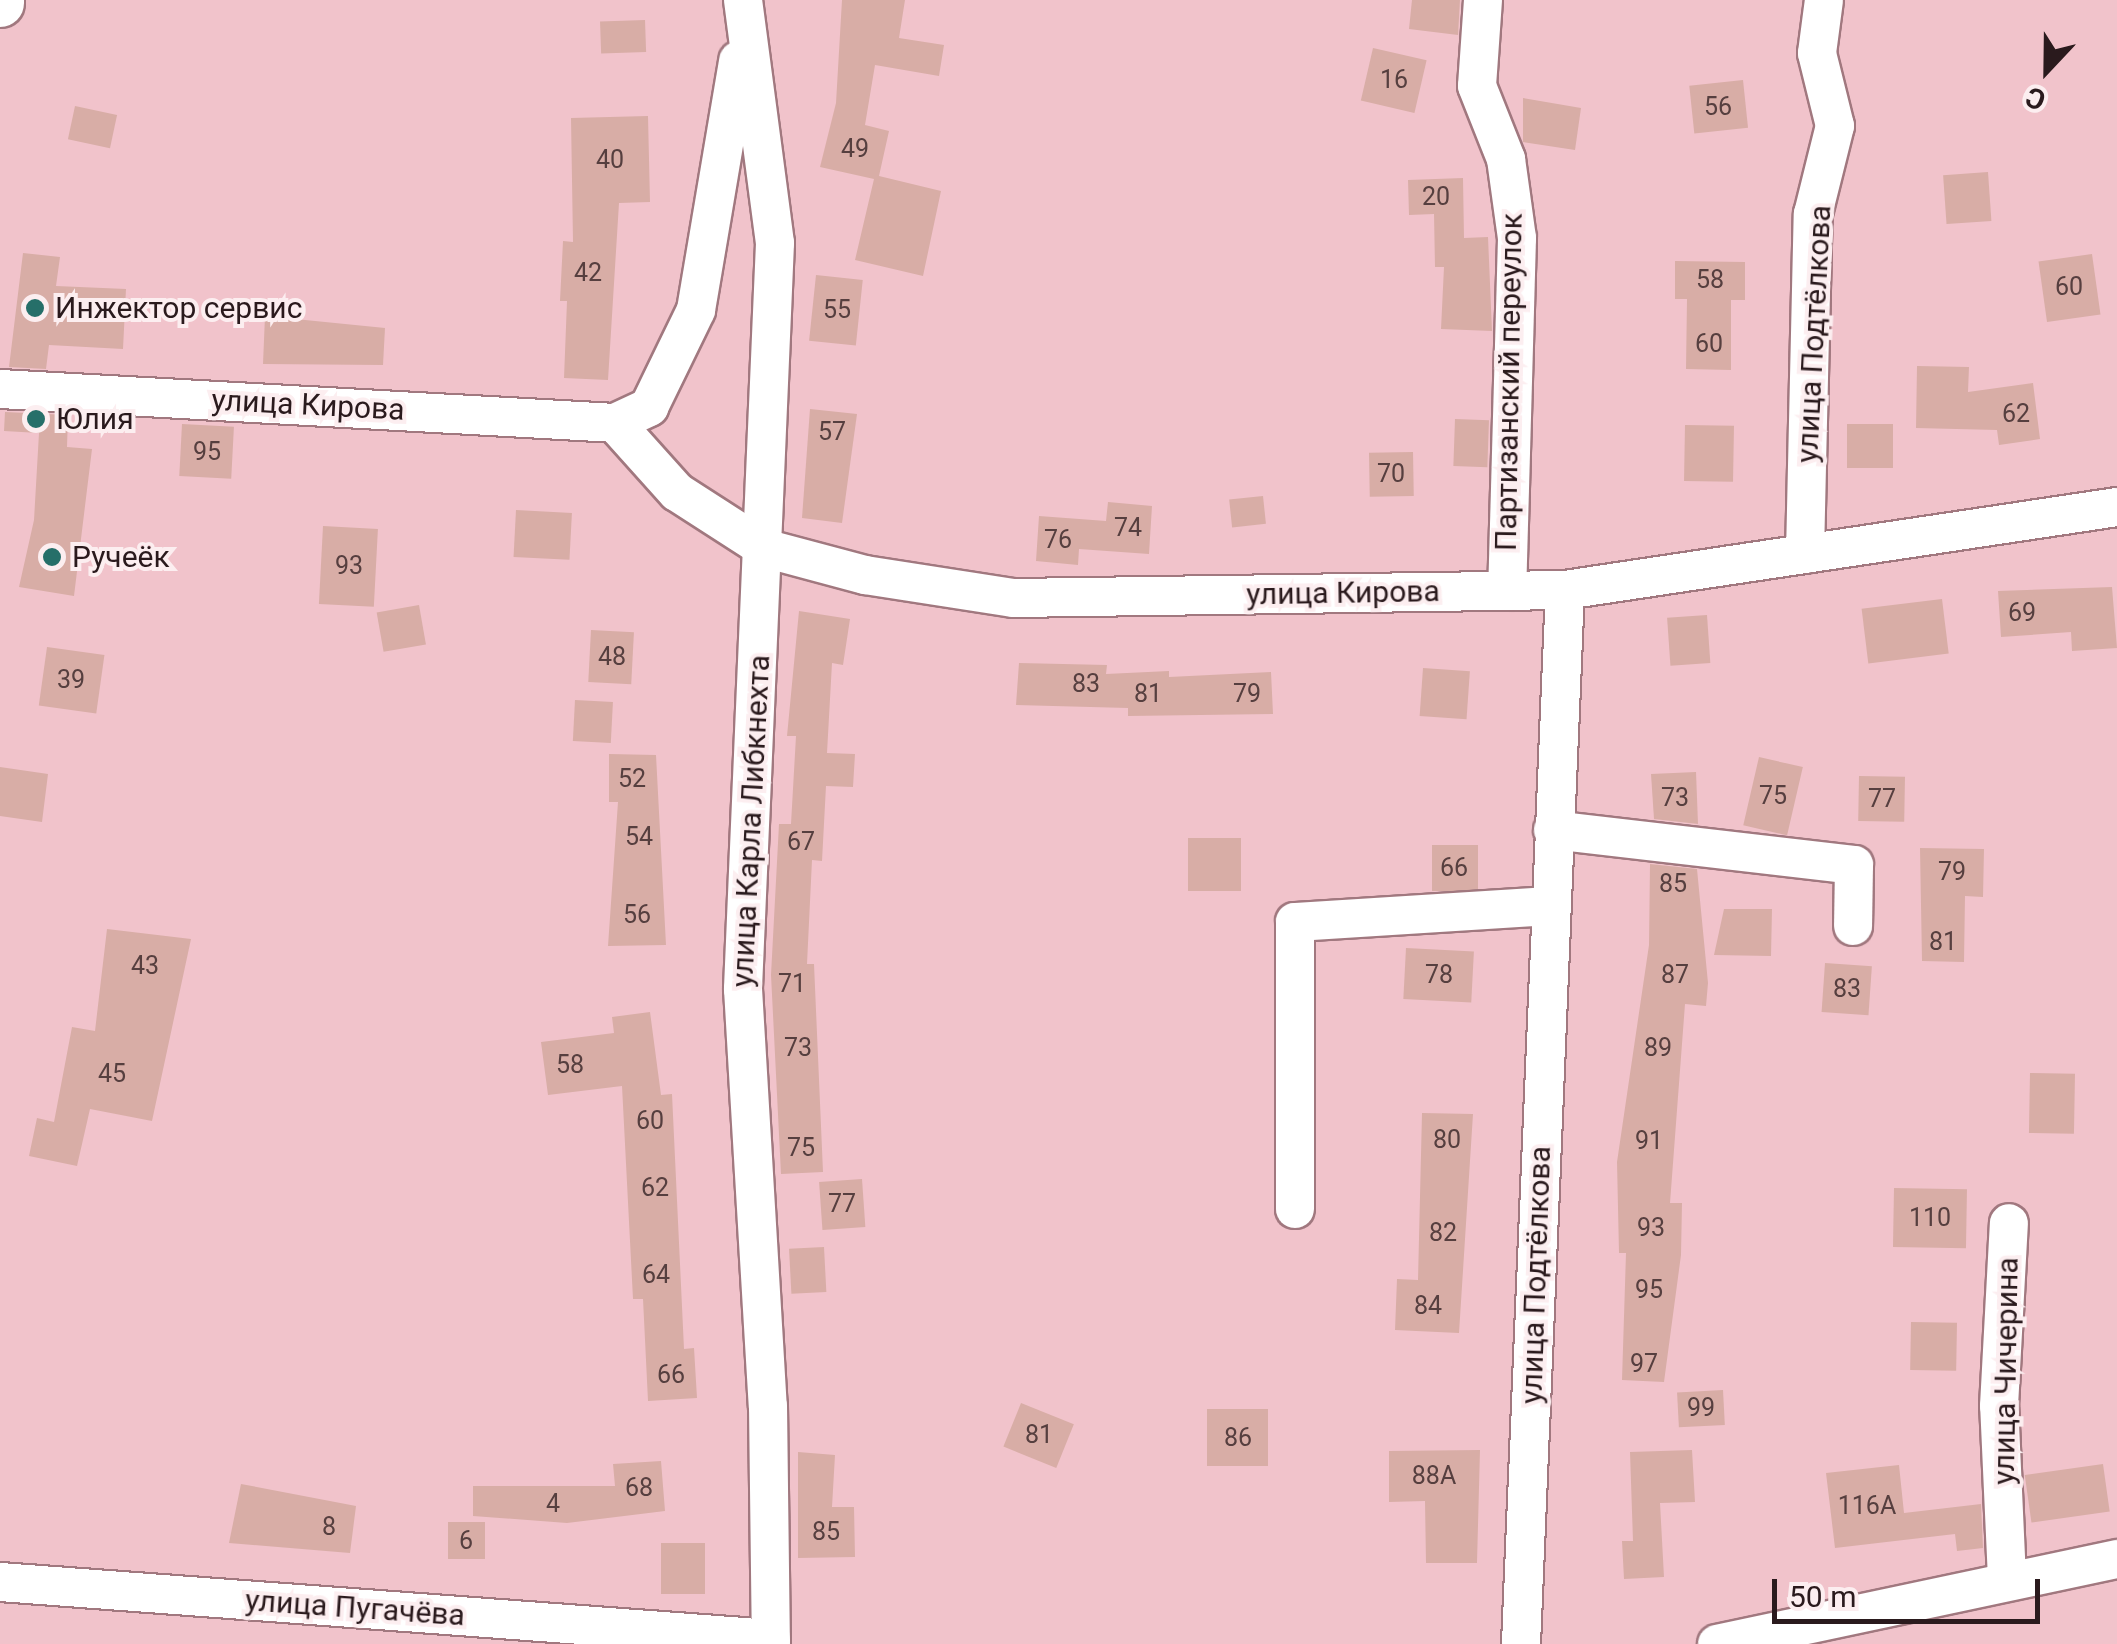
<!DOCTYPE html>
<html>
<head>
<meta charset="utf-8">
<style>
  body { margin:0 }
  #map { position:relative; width:2117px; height:1644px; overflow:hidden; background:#f1c3cb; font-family:Roboto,sans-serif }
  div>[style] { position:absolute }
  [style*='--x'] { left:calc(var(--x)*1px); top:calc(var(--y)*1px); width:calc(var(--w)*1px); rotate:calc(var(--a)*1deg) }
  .building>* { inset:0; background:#d8ada6; transform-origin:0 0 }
  .roads { filter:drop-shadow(2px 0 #a1787f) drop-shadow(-2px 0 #a1787f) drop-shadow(0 2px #a1787f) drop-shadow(0 -2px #a1787f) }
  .minor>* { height:38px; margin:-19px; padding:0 19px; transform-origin:19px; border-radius:19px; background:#fff }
  .major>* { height:48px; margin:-24px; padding:0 24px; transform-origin:24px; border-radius:24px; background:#fff }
  .dots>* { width:28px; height:28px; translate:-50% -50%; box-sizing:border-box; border:5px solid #fceef0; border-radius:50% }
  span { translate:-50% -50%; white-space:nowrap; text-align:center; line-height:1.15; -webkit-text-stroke:8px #fceef0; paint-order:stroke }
  .number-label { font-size:25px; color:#563f3f }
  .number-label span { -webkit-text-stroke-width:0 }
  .poi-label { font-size:30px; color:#2a1a1d }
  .left { translate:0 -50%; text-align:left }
  .street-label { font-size:30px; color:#2a1a1d }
  .north { position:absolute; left:1997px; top:20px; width:100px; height:100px; -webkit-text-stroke:8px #fceef0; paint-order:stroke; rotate:202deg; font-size:28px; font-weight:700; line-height:40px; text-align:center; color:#2a1a1d }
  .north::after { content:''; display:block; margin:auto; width:35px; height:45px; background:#2a1a1d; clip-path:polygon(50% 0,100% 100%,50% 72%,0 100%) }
  .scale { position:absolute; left:1772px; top:1579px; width:268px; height:45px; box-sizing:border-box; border:5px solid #2a1a1d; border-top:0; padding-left:12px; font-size:30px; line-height:35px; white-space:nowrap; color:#2a1a1d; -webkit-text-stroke:8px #fceef0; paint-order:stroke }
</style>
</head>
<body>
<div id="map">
  <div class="building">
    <i style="clip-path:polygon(842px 0,905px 0,899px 38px,944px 45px,939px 76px,875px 65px,865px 125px,889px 131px,879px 176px,941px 191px,923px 276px,855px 260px,874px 179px,820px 167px,836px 103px)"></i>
    <i style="clip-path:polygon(1412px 0,1460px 0,1458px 35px,1409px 29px)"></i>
    <i style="left:645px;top:20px;width:32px;height:45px;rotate:88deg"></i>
    <i style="left:1373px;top:48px;width:55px;height:54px;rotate:13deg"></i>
    <i style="left:1743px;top:80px;width:48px;height:54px;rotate:84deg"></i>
    <i style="clip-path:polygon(1523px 98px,1581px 108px,1575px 150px,1523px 142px)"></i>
    <i style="left:75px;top:106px;width:43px;height:34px;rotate:12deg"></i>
    <i style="clip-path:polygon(648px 116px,650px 202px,619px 203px,608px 380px,564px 378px,567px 301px,560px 301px,563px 241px,573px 242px,571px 118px)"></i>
    <i style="left:1988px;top:172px;width:49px;height:45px;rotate:86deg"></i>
    <i style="clip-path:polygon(1463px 178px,1464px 238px,1488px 237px,1492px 331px,1441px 329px,1444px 267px,1435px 267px,1434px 214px,1409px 215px,1408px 180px)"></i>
    <i style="clip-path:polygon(23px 253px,60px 257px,56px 286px,126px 289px,123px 349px,49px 345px,46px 369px,9px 367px)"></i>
    <i style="left:2092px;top:254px;width:61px;height:54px;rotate:82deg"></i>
    <i style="clip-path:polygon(1675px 261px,1745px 262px,1745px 300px,1731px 300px,1731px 370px,1686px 369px,1687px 299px,1675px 299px)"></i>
    <i style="left:816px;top:275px;width:47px;height:66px;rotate:6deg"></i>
    <i style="clip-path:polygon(265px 316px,385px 328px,383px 365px,263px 364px)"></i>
    <i style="clip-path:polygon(1917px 366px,1969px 367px,1968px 392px,2033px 383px,2040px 439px,1999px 445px,1997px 430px,1916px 428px)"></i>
    <i style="clip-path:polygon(810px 409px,857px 414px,842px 523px,802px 518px)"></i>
    <i style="clip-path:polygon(5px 412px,68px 415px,67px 447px,92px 449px,74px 596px,19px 587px,34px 520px,39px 433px,4px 431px)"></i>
    <i style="left:1455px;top:419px;width:34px;height:47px;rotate:2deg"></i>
    <i style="left:182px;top:424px;width:52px;height:52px;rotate:3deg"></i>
    <i style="left:1847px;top:424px;width:46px;height:44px"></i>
    <i style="left:1685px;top:425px;width:49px;height:56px;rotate:1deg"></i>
    <i style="left:1413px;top:452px;width:44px;height:44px;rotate:89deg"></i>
    <i style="left:1263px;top:496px;width:28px;height:34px;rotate:84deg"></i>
    <i style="clip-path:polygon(1108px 502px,1152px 506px,1149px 554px,1079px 549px,1078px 565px,1036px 561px,1039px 516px,1106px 521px)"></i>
    <i style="left:516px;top:510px;width:56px;height:47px;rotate:3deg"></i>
    <i style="left:323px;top:526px;width:55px;height:78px;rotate:3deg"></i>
    <i style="clip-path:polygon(2112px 587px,2117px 648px,2072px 651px,2071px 632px,2001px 637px,1998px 591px)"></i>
    <i style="left:1942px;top:599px;width:55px;height:81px;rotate:83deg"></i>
    <i style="left:419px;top:605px;width:40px;height:43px;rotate:80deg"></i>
    <i style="clip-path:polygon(799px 611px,850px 619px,843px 665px,832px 663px,827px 753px,855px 754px,853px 787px,826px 786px,822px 861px,812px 860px,807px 964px,814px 964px,823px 1172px,781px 1174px,771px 975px,779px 824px,791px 824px,796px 736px,787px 736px)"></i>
    <i style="left:1707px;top:615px;width:48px;height:40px;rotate:86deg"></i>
    <i style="left:591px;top:630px;width:43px;height:52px;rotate:3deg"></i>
    <i style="left:47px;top:647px;width:58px;height:59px;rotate:8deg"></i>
    <i style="clip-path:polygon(1019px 663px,1107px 665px,1106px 674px,1169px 671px,1169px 677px,1271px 672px,1273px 714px,1128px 716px,1128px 708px,1016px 705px)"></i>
    <i style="left:1423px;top:668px;width:47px;height:48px;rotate:4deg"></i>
    <i style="left:575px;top:700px;width:38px;height:41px;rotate:3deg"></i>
    <i style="clip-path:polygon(609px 754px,656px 755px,666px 945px,608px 946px,618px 802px,609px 802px)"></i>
    <i style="left:1759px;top:757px;width:45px;height:70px;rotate:13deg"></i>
    <i style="clip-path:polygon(0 767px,48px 774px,42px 822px,0 816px)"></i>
    <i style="clip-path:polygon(1696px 772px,1698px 824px,1654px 819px,1651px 774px)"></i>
    <i style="left:1859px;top:776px;width:46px;height:45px;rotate:1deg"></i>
    <i style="left:1188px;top:838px;width:53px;height:53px"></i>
    <i style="left:1432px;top:845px;width:46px;height:46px"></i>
    <i style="clip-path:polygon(1920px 848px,1984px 849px,1983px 897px,1965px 896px,1964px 962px,1922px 961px)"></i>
    <i style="clip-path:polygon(1650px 864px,1697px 869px,1708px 983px,1706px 1006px,1685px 1004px,1670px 1203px,1682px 1203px,1681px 1255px,1664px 1382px,1622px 1380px,1626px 1253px,1619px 1253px,1617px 1162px,1649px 945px)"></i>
    <i style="clip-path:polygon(1724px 909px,1772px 909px,1771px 956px,1714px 955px)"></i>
    <i style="clip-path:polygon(107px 929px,191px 939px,152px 1121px,90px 1109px,77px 1166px,29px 1156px,37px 1118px,54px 1122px,72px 1027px,95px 1031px)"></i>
    <i style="left:1406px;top:948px;width:68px;height:51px;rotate:3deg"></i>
    <i style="left:1825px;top:963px;width:47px;height:49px;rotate:4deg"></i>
    <i style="clip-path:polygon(650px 1012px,661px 1095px,672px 1094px,684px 1349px,694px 1348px,697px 1398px,648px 1401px,643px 1299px,633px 1299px,622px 1086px,548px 1095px,541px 1042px,614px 1033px,612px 1017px)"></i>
    <i style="left:2030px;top:1073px;width:45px;height:60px;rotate:1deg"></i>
    <i style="clip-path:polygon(1422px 1113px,1473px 1114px,1459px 1333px,1395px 1330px,1397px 1279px,1418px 1280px)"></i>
    <i style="left:862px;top:1179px;width:48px;height:43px;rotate:86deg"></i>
    <i style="left:1894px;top:1188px;width:73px;height:59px;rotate:1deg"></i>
    <i style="left:824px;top:1247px;width:45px;height:35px;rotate:87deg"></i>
    <i style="left:1911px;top:1322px;width:46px;height:48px;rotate:1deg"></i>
    <i style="left:1723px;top:1390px;width:35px;height:46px;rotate:87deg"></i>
    <i style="left:1021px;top:1403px;width:57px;height:47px;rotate:22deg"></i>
    <i style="left:1268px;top:1409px;width:57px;height:61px;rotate:90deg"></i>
    <i style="clip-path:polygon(1480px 1450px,1477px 1563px,1426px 1563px,1425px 1501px,1389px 1502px,1389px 1451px)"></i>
    <i style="clip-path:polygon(1692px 1450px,1695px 1502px,1660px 1503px,1664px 1577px,1624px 1579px,1622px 1541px,1633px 1541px,1630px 1452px)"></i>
    <i style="clip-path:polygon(798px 1452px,835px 1455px,832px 1507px,854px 1507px,855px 1557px,798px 1558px)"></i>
    <i style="clip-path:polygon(661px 1461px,665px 1511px,567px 1523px,473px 1516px,473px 1486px,615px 1486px,613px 1464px)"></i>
    <i style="left:2103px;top:1464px;width:48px;height:79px;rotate:82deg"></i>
    <i style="clip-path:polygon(1899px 1465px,1904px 1513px,1981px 1504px,1983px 1548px,1957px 1551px,1955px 1534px,1835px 1548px,1826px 1473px)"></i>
    <i style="clip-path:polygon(241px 1484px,356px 1506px,350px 1553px,229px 1543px)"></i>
    <i style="left:448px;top:1522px;width:37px;height:37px"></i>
    <i style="left:661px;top:1543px;width:44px;height:51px"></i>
  </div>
  <div class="roads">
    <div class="minor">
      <i style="--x:743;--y:0;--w:245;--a:82.5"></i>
      <i style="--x:775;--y:243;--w:747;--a:92.46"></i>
      <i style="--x:743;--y:989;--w:418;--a:86.6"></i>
      <i style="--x:768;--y:1406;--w:238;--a:89.3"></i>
      <i style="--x:1483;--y:0;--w:86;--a:94"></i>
      <i style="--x:1477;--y:86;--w:79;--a:68.3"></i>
      <i style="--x:1506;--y:159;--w:80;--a:82.1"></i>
      <i style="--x:1517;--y:238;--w:353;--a:91.6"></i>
      <i style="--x:0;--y:389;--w:616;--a:3.16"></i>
      <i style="--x:615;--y:423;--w:93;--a:48.1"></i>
      <i style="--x:677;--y:492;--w:103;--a:32.8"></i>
      <i style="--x:764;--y:548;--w:105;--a:15"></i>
      <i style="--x:865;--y:575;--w:150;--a:8.8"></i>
      <i style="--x:1013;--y:598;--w:552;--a:-0.83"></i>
      <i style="--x:1565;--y:590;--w:558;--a:-8.55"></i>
      <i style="--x:615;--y:423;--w:38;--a:-25"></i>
      <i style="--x:649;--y:407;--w:108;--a:-64.1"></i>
      <i style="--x:696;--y:310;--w:253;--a:-80.4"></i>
      <i style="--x:1805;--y:554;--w:340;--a:-88.7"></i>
      <i style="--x:1813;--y:214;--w:91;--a:-76"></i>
      <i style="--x:1835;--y:126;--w:75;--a:-103.9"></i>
      <i style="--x:1817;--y:53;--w:53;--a:-82.5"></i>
      <i style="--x:1553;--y:830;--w:303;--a:6.6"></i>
      <i style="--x:1854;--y:865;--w:61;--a:90.9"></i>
      <i style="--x:1295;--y:1209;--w:287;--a:-90"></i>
      <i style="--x:1295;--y:922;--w:256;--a:-3.6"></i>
      <i style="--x:2007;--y:1579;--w:173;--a:-92.6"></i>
      <i style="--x:1999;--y:1406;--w:183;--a:-86.9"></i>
      <i style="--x:0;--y:1582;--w:773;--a:4.23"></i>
      <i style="--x:1521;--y:1644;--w:1055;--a:-87.61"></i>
      <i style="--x:1717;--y:1644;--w:409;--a:-12"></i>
    </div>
    <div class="major">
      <i style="--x:0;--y:3;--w:3;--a:-90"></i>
    </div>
  </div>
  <div class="dots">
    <i style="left:35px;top:308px;background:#266f69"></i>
    <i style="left:36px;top:419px;background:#266f69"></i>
    <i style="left:52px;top:557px;background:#266f69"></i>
  </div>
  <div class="number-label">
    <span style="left:1394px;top:80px">16</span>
    <span style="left:1718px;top:107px">56</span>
    <span style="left:855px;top:149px">49</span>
    <span style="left:610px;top:160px">40</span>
    <span style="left:1436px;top:197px">20</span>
    <span style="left:588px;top:273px">42</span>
    <span style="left:1710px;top:280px">58</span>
    <span style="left:2069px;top:287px">60</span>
    <span style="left:837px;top:310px">55</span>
    <span style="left:1709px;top:344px">60</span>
    <span style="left:2016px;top:414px">62</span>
    <span style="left:832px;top:432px">57</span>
    <span style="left:207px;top:452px">95</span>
    <span style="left:1391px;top:474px">70</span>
    <span style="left:1128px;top:528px">74</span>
    <span style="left:1058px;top:540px">76</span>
    <span style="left:349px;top:566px">93</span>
    <span style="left:2022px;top:613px">69</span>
    <span style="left:612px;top:657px">48</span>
    <span style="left:71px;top:680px">39</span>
    <span style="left:1086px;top:684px">83</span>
    <span style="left:1148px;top:694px">81</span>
    <span style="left:1247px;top:694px">79</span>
    <span style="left:632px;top:779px">52</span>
    <span style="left:1773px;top:796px">75</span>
    <span style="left:1675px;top:798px">73</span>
    <span style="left:1882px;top:799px">77</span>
    <span style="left:639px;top:837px">54</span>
    <span style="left:801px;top:842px">67</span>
    <span style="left:1454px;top:868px">66</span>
    <span style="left:1952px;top:872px">79</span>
    <span style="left:1673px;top:884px">85</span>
    <span style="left:637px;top:915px">56</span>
    <span style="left:1943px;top:942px">81</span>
    <span style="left:145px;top:966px">43</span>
    <span style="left:1439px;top:975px">78</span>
    <span style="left:1675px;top:975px">87</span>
    <span style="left:792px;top:984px">71</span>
    <span style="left:1847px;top:989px">83</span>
    <span style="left:798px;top:1048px">73</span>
    <span style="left:1658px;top:1048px">89</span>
    <span style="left:570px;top:1065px">58</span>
    <span style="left:112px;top:1074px">45</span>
    <span style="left:650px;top:1121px">60</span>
    <span style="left:1447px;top:1140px">80</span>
    <span style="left:1649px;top:1141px">91</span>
    <span style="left:801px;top:1148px">75</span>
    <span style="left:655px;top:1188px">62</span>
    <span style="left:842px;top:1204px">77</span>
    <span style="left:1930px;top:1218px">110</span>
    <span style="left:1651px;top:1228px">93</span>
    <span style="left:1443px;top:1233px">82</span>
    <span style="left:656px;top:1275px">64</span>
    <span style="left:1649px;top:1290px">95</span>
    <span style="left:1428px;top:1306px">84</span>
    <span style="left:1644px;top:1364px">97</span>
    <span style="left:671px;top:1375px">66</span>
    <span style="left:1701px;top:1408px">99</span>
    <span style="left:1039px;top:1435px">81</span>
    <span style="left:1238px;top:1438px">86</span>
    <span style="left:1434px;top:1476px">88А</span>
    <span style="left:639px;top:1488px">68</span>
    <span style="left:553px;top:1504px">4</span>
    <span style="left:1867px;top:1506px">116А</span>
    <span style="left:329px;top:1527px">8</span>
    <span style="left:826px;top:1532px">85</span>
    <span style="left:466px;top:1541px">6</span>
  </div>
  <div class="poi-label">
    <span class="left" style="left:55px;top:308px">Инжектор сервис</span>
    <span class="left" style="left:56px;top:419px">Юлия</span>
    <span class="left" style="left:72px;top:557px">Ручеёк</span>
  </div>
  <div class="street-label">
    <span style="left:1814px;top:334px;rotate:-87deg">улица Подтёлкова</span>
    <span style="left:1509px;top:382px;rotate:-89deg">Партизанский переулок</span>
    <span style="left:308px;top:405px;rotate:3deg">улица Кирова</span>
    <span style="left:1343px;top:593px;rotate:-1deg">улица Кирова</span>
    <span style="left:751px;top:821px;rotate:-87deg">улица Карла Либкнехта</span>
    <span style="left:1536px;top:1275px;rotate:-88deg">улица Подтёлкова</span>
    <span style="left:2006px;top:1371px;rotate:-89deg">улица Чичерина</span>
    <span style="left:355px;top:1608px;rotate:4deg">улица Пугачёва</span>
  </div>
  <div class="north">С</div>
  <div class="scale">50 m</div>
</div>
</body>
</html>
